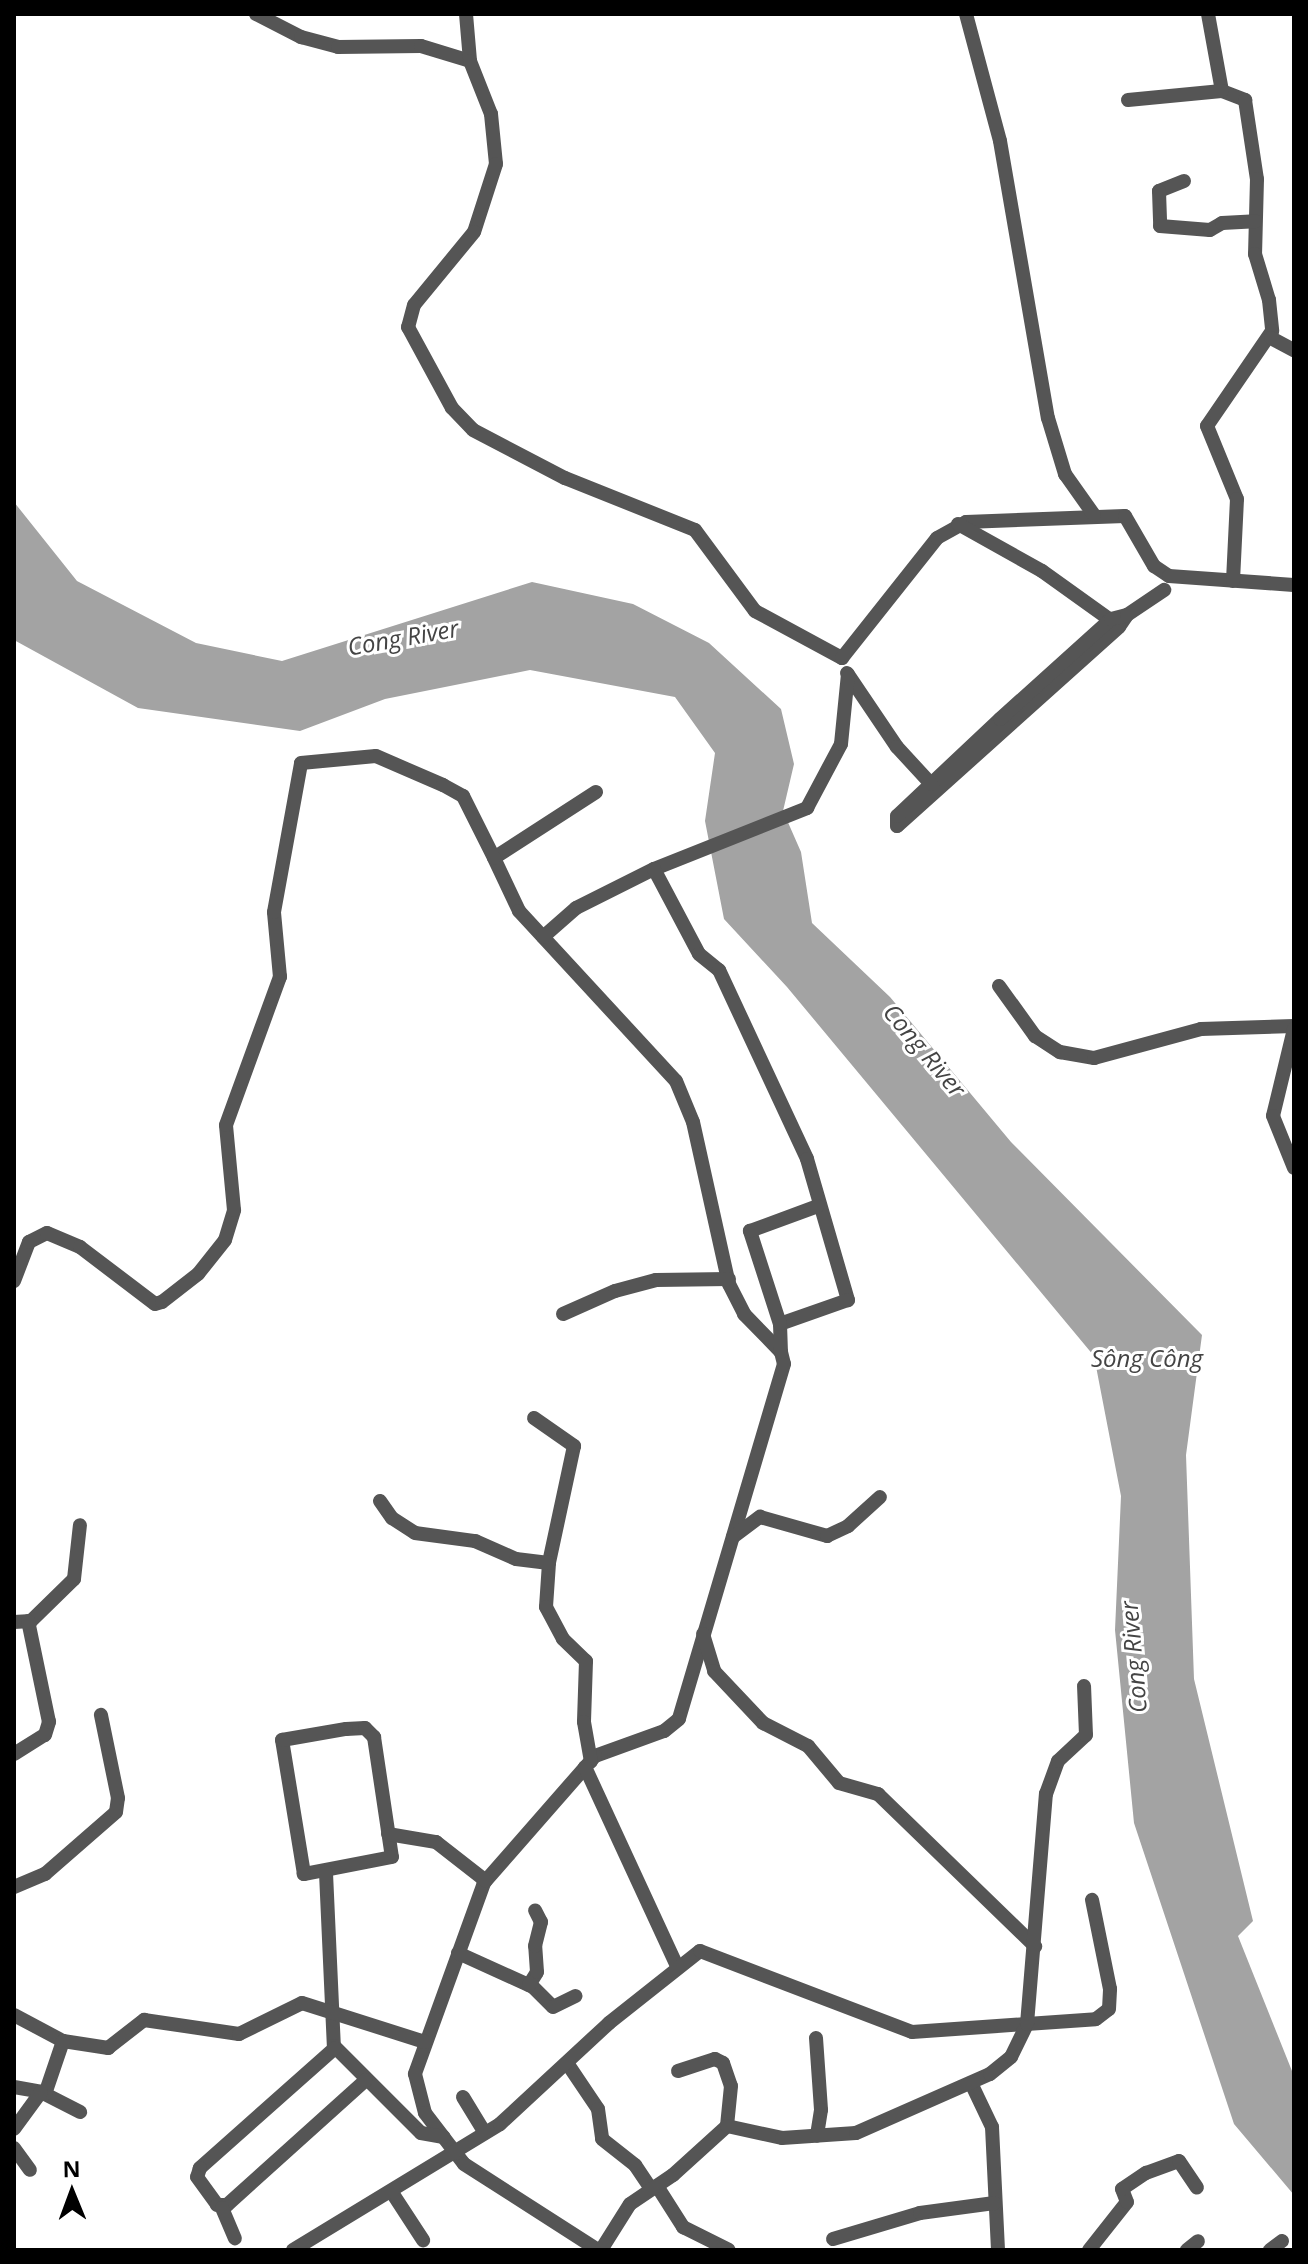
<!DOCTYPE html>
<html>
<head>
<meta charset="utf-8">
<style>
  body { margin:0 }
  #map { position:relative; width:1308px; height:2264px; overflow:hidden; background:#fff; font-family:"Open Sans",sans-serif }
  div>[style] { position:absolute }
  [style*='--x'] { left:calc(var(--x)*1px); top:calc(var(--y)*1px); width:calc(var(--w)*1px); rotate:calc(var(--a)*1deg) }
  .water>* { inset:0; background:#a3a3a3 }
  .minor>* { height:14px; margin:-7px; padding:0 7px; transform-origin:7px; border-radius:7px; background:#555 }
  span { translate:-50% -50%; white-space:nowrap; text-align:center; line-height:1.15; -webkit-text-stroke:6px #fff; paint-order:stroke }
  .water-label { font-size:24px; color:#444; font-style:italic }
  .frame { position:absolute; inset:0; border:16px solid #000; pointer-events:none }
  .north { position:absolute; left:32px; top:2152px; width:80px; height:80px; -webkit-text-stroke:6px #fff; paint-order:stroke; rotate:359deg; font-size:22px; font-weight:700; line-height:32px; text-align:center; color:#000 }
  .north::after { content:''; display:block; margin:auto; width:28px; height:36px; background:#000; clip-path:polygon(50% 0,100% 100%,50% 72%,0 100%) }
</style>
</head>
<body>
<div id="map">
  <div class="water">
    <i style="clip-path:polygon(14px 502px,77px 581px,196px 643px,282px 661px,532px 582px,633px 604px,709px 643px,781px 709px,794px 764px,783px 811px,801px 852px,812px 923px,890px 997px,1011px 1142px,1202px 1335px,1186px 1455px,1194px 1679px,1253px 1921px,1238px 1936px,1294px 2076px,1294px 2195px,1234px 2124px,1134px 1823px,1115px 1630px,1121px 1496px,1094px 1356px,787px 987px,724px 919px,705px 821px,715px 753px,675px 697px,530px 670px,385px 699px,300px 731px,138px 708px,14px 640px)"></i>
  </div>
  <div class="minor">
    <i style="--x:256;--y:14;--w:51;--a:27.1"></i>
    <i style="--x:301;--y:37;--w:38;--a:15"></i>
    <i style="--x:338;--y:47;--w:83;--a:-0.7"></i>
    <i style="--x:421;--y:46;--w:51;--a:17"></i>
    <i style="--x:466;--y:14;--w:47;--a:85.1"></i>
    <i style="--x:470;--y:61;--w:57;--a:68.4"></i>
    <i style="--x:491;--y:114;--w:50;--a:84.3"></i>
    <i style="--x:496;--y:164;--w:71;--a:107.9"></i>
    <i style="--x:474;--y:232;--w:94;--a:129.4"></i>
    <i style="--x:414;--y:305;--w:23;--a:105"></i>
    <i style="--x:408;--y:327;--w:92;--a:61.5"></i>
    <i style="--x:452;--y:408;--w:30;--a:46"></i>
    <i style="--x:473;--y:430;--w:104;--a:27.6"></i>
    <i style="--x:565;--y:478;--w:140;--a:21.8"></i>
    <i style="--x:695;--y:530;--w:101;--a:53.5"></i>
    <i style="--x:755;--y:611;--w:99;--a:28.4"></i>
    <i style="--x:842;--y:658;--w:153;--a:-51.6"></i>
    <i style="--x:937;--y:538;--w:33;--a:-29"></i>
    <i style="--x:966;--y:522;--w:159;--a:-2.2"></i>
    <i style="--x:1125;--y:516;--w:58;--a:59.9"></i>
    <i style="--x:1154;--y:566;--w:18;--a:34"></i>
    <i style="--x:1169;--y:576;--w:125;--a:4.1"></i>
    <i style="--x:966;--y:14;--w:131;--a:75"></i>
    <i style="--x:1000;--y:141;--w:281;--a:80.2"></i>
    <i style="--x:1048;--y:418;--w:59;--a:73.1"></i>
    <i style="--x:1065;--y:474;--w:50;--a:54.7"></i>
    <i style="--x:1208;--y:14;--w:78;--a:79.7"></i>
    <i style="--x:1222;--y:91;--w:25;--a:21"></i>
    <i style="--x:1245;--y:100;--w:80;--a:81.4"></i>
    <i style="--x:1257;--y:179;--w:75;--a:91.5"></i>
    <i style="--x:1255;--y:254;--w:48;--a:73.1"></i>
    <i style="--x:1269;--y:300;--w:31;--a:84"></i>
    <i style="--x:1272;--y:331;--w:115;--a:124.4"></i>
    <i style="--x:1207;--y:426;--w:79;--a:67.7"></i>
    <i style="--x:1237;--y:499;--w:82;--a:92.8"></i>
    <i style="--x:1128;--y:100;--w:94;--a:-5.5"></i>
    <i style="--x:1184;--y:181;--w:27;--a:158"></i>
    <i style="--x:1159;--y:191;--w:35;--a:88"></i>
    <i style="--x:1160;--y:226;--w:50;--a:4.6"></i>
    <i style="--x:1210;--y:230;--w:14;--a:-30"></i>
    <i style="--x:1222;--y:223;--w:33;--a:-3"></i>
    <i style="--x:1271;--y:338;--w:26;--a:28"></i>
    <i style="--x:958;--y:524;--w:96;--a:29.2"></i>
    <i style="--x:1042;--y:571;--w:91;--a:35.6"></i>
    <i style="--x:1127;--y:615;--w:14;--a:124"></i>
    <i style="--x:1119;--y:627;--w:298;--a:138.1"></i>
    <i style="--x:897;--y:826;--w:10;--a:-90"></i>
    <i style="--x:897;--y:816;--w:141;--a:-43.3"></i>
    <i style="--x:1000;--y:719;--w:149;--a:-42"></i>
    <i style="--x:1111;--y:619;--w:16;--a:-14"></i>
    <i style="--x:1127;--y:615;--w:45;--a:-34"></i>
    <i style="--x:847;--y:673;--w:89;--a:56"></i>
    <i style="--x:897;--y:747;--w:50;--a:47.4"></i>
    <i style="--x:596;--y:792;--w:121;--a:147.1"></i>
    <i style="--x:494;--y:858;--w:59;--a:64.7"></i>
    <i style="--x:519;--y:911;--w:231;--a:47.3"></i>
    <i style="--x:676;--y:1081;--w:44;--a:67.5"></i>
    <i style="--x:693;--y:1122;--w:166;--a:77.5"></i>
    <i style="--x:729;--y:1284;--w:34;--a:63"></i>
    <i style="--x:744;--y:1314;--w:53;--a:45.8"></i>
    <i style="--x:781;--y:1352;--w:12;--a:76"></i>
    <i style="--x:784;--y:1364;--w:370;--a:106.5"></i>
    <i style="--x:679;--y:1719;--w:19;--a:141"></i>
    <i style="--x:664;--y:1731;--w:73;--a:160.1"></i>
    <i style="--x:595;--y:1756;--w:169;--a:131.2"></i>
    <i style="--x:484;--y:1883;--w:203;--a:109.9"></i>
    <i style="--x:415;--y:2074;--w:40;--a:75.6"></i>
    <i style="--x:425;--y:2113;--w:64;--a:52.6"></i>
    <i style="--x:464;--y:2164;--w:159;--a:32.7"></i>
    <i style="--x:654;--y:869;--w:165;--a:-21.7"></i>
    <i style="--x:807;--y:808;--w:72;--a:-62"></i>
    <i style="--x:841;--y:744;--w:70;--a:-84.3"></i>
    <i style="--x:543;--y:937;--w:44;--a:-41.3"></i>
    <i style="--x:576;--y:908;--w:87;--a:-26.6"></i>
    <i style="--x:654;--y:869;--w:96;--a:62.1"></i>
    <i style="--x:699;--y:954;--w:26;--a:39"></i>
    <i style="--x:719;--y:970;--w:208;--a:65"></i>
    <i style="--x:807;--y:1159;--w:147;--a:73.8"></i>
    <i style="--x:848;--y:1300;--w:72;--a:160.6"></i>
    <i style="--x:780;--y:1324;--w:28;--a:88"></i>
    <i style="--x:999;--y:986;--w:62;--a:54.2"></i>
    <i style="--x:1035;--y:1036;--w:30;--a:33"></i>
    <i style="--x:1060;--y:1052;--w:35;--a:10"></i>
    <i style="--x:1094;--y:1058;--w:111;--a:-15.2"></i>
    <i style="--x:1201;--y:1029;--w:93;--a:-1.8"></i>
    <i style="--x:1294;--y:1029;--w:89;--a:103.6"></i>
    <i style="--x:1273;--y:1116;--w:56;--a:68"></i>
    <i style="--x:14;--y:1281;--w:42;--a:-69"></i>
    <i style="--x:29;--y:1242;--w:20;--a:-27"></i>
    <i style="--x:47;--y:1233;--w:36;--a:23"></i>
    <i style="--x:80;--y:1247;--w:94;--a:37.2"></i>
    <i style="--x:155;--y:1304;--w:7;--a:-16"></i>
    <i style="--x:162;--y:1302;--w:46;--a:-37.9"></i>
    <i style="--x:198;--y:1274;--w:43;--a:-51.5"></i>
    <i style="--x:225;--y:1240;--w:31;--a:-73"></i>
    <i style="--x:234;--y:1210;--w:85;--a:-95.4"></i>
    <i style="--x:226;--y:1125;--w:158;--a:-70"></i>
    <i style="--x:280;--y:977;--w:65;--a:-95.3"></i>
    <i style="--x:274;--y:912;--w:151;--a:-79.7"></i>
    <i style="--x:301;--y:763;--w:75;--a:-5.3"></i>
    <i style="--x:376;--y:756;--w:73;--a:23.4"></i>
    <i style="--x:443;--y:785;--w:23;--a:29"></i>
    <i style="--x:463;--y:796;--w:69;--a:63.4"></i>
    <i style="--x:563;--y:1314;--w:57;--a:-23.9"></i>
    <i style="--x:615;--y:1291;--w:42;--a:-15"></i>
    <i style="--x:656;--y:1280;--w:73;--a:-0.8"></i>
    <i style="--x:780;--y:1324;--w:98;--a:-107.9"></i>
    <i style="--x:750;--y:1231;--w:72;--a:-20.2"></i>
    <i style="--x:534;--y:1418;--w:49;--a:35"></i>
    <i style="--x:574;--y:1446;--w:120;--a:102.1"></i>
    <i style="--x:549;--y:1563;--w:44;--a:93.9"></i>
    <i style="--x:546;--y:1607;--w:36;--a:62"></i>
    <i style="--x:563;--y:1639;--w:32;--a:44"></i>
    <i style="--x:586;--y:1661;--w:61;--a:91.9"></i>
    <i style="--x:584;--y:1722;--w:40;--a:80"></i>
    <i style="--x:380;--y:1501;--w:21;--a:55"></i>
    <i style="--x:392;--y:1518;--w:27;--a:33"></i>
    <i style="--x:415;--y:1533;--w:61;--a:7.6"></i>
    <i style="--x:475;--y:1541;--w:45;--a:23.7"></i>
    <i style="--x:516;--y:1559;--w:33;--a:7"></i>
    <i style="--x:733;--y:1537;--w:34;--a:-37"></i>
    <i style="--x:760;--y:1517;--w:70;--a:15.8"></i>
    <i style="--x:827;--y:1536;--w:23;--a:-25"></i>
    <i style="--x:848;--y:1526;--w:43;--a:-42.2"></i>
    <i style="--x:14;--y:1622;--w:17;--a:-3"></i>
    <i style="--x:31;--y:1621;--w:60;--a:-44.3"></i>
    <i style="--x:74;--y:1579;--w:54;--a:-83.7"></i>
    <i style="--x:703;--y:1634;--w:39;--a:73"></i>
    <i style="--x:714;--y:1671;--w:71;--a:46.7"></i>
    <i style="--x:763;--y:1723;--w:51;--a:27.1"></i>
    <i style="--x:808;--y:1746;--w:48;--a:50"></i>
    <i style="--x:839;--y:1783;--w:41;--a:15.8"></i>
    <i style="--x:878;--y:1794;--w:219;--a:44.1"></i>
    <i style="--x:346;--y:1729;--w:19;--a:-3"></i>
    <i style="--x:365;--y:1728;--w:13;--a:45"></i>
    <i style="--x:374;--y:1737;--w:121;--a:81.5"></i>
    <i style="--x:392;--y:1857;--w:90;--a:169.1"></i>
    <i style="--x:304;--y:1874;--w:136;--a:-99.3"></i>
    <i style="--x:282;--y:1740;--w:65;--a:-9.8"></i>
    <i style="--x:14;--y:1754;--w:36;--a:-32"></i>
    <i style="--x:45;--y:1735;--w:14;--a:-73"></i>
    <i style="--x:49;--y:1722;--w:103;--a:-101.7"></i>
    <i style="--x:585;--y:1767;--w:221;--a:65.2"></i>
    <i style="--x:388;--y:1834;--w:49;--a:9.5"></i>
    <i style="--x:436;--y:1842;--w:63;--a:38"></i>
    <i style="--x:326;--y:1873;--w:173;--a:87.4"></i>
    <i style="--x:334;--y:2046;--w:123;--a:45"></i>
    <i style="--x:421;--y:2133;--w:23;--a:10"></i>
    <i style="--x:14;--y:1887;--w:34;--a:-23"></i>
    <i style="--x:45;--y:1874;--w:94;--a:-41.1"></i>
    <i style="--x:116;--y:1812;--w:14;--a:-82"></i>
    <i style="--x:118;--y:1798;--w:85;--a:-101.6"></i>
    <i style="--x:458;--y:1953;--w:82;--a:24.4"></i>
    <i style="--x:533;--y:1987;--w:28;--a:45"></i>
    <i style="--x:553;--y:2007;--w:25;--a:-26"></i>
    <i style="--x:529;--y:1985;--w:15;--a:-58"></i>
    <i style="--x:537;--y:1972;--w:26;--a:-94"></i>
    <i style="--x:535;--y:1946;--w:25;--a:-76"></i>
    <i style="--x:541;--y:1922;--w:13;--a:-117"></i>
    <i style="--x:14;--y:2015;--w:55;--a:28"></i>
    <i style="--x:63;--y:2041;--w:46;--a:8.8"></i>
    <i style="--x:108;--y:2048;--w:46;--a:-37.9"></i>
    <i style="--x:144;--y:2020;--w:96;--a:8.4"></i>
    <i style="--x:239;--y:2034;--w:70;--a:-26.2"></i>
    <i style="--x:302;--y:2003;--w:129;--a:17.6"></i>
    <i style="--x:816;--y:2038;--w:72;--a:86"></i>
    <i style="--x:821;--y:2110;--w:26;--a:99"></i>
    <i style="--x:335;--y:2048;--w:181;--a:138.4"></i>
    <i style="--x:200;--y:2168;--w:9;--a:108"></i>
    <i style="--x:197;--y:2177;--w:34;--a:54"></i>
    <i style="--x:217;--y:2205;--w:10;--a:0"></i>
    <i style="--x:227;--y:2205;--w:187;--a:-42"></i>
    <i style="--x:567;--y:2063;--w:55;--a:56"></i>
    <i style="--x:598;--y:2109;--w:30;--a:82"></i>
    <i style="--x:602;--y:2139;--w:42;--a:38.2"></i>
    <i style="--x:635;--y:2165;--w:29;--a:56"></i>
    <i style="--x:678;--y:2071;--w:39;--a:-18"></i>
    <i style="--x:715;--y:2059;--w:9;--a:27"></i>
    <i style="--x:723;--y:2063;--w:24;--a:71"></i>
    <i style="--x:731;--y:2086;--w:40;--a:95.7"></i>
    <i style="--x:971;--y:2083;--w:49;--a:64.5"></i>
    <i style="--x:992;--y:2127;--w:123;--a:87.2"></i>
    <i style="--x:14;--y:2087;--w:27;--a:10"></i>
    <i style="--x:41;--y:2092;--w:44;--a:27.1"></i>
    <i style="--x:45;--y:2094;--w:56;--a:-71.2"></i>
    <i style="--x:463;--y:2097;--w:42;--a:58.6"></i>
    <i style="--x:14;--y:2129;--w:46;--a:-53.9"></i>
    <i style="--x:14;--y:2148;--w:27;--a:54"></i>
    <i style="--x:657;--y:2186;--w:49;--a:57.6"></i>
    <i style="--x:683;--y:2227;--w:51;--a:26.6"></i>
    <i style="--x:391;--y:2191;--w:59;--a:56.9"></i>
    <i style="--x:222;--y:2208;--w:33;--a:67"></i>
    <i style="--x:833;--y:2239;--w:91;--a:-16.6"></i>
    <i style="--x:920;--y:2213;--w:75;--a:-7.7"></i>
    <i style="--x:293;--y:2250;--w:242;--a:-31.3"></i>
    <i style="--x:500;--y:2124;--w:149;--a:-42.8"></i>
    <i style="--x:609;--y:2023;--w:116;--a:-38.4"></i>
    <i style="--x:700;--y:1951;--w:227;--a:20.9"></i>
    <i style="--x:912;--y:2032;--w:184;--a:-4"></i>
    <i style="--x:1096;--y:2019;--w:16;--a:-38"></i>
    <i style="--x:1109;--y:2009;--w:20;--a:-87"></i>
    <i style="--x:1110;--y:1989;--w:91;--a:-101.4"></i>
    <i style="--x:601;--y:2250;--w:54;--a:-57.8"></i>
    <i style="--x:630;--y:2204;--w:52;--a:-34"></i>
    <i style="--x:673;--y:2175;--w:73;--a:-42.2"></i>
    <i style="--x:727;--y:2126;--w:56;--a:12.3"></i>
    <i style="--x:782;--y:2138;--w:74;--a:-3.9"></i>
    <i style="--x:856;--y:2133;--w:146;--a:-23.8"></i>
    <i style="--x:990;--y:2074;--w:27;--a:-39"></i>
    <i style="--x:1011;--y:2057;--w:37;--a:-64"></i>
    <i style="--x:1027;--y:2024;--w:231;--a:-85.3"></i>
    <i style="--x:1046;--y:1794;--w:35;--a:-70"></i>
    <i style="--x:1058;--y:1761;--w:38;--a:-43"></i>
    <i style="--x:1086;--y:1735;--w:49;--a:-92.3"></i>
    <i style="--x:1089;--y:2250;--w:61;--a:-51.6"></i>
    <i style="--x:1127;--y:2202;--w:14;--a:-111"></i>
    <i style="--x:1122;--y:2189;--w:29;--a:-34"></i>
    <i style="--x:1146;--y:2173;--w:35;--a:-20"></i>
    <i style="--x:1179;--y:2161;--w:32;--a:56"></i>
    <i style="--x:1187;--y:2250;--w:14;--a:-39"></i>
    <i style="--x:1270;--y:2250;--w:15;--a:-37"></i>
  </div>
  <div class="water-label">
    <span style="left:403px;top:637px;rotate:-10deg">Cong River</span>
    <span style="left:925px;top:1050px;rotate:50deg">Cong River</span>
    <span style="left:1147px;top:1358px">Sông Công</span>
    <span style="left:1133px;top:1657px;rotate:-95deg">Cong River</span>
  </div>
  <div class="frame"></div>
  <div class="north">N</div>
</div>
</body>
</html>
